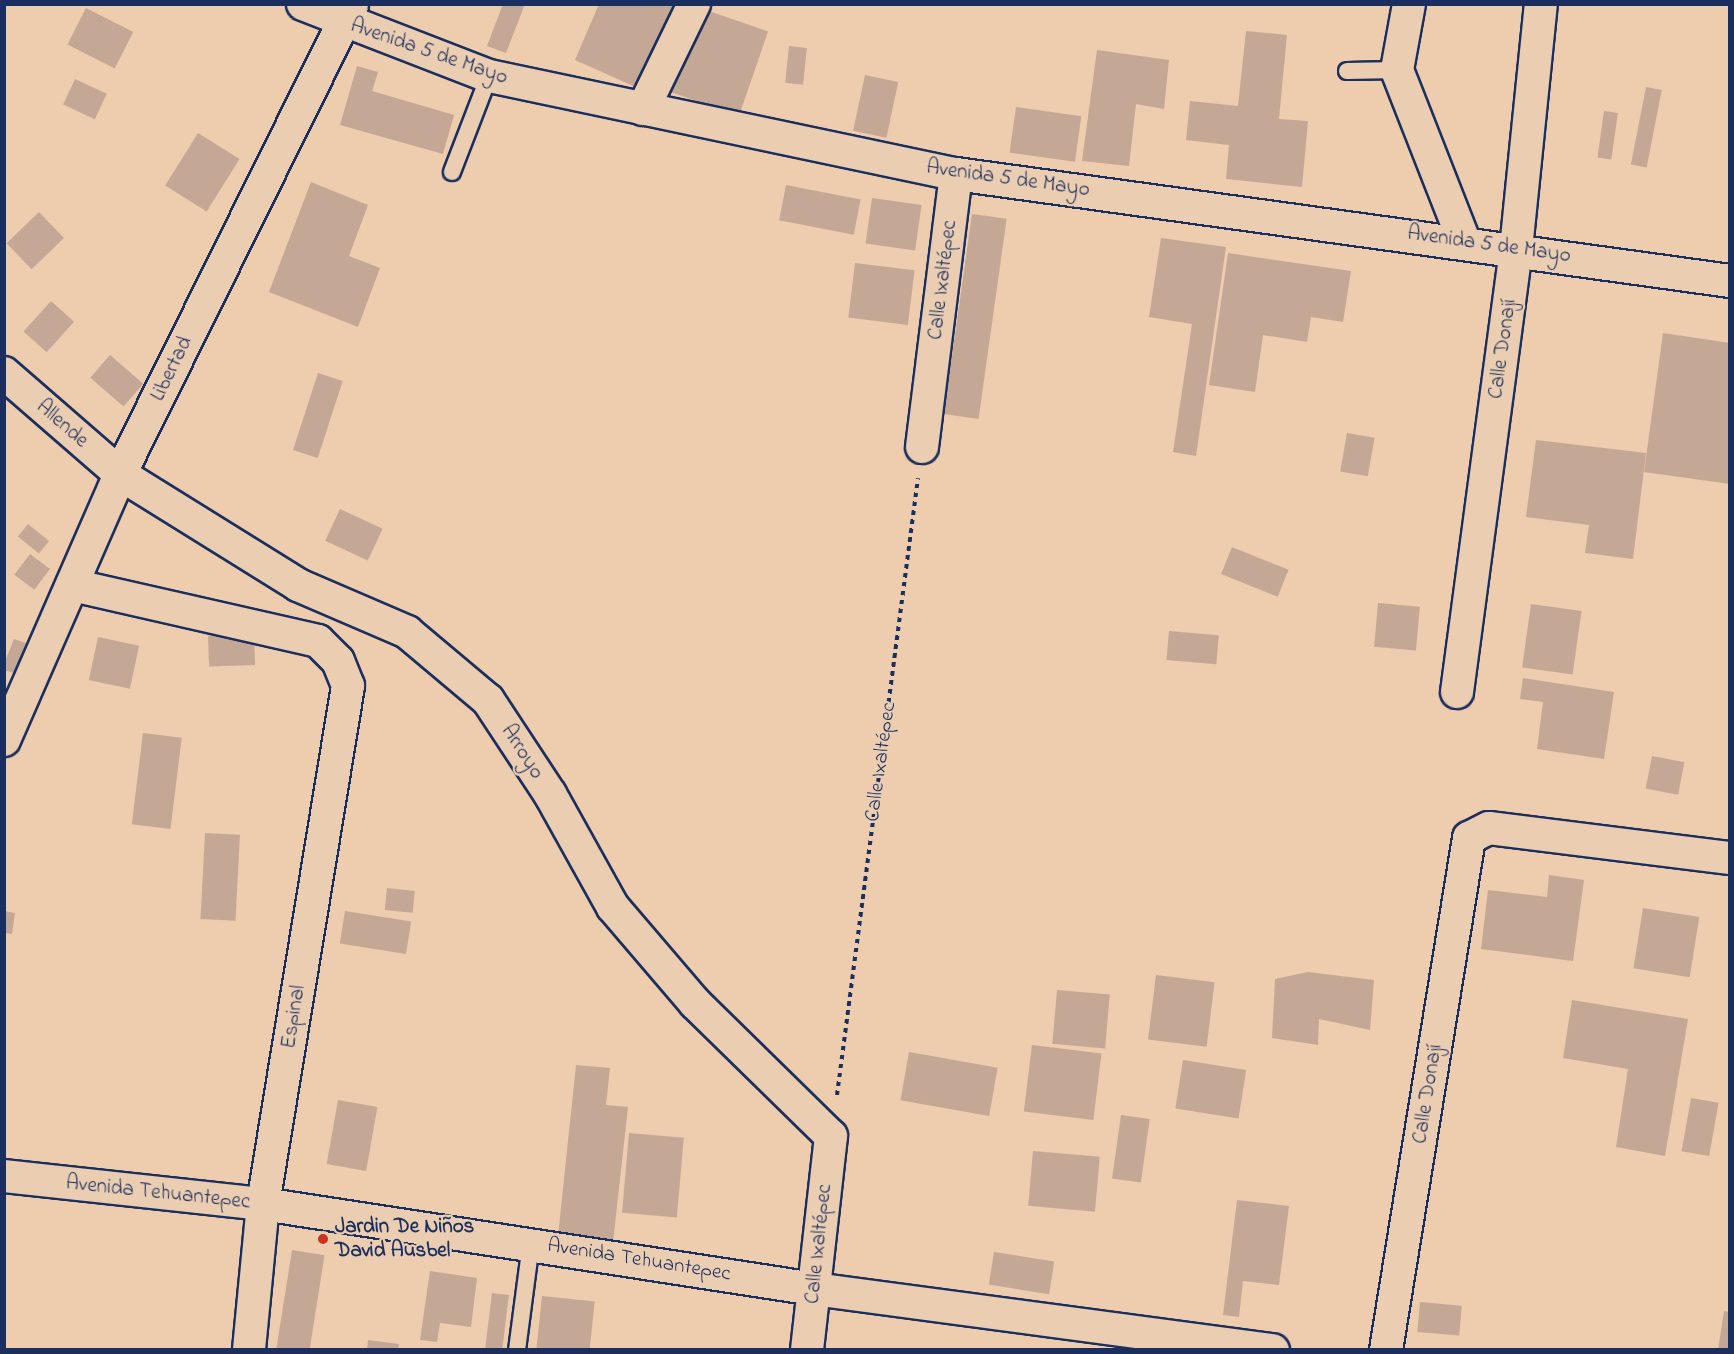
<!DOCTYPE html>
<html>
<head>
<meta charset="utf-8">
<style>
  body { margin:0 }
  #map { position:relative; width:1734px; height:1354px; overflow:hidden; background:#eeccae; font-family:"Indie Flower",sans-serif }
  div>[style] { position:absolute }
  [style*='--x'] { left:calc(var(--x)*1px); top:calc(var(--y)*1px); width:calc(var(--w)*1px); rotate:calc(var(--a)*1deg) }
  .building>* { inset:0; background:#c4a795; transform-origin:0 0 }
  .path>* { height:4px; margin-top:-2px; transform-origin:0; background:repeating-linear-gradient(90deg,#1b2f5e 0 4.5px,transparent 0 9px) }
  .roads { filter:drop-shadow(2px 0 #1b2f5e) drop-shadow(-2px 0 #1b2f5e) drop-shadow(0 2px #1b2f5e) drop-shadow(0 -2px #1b2f5e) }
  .lane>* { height:16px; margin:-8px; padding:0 8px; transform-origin:8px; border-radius:8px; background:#ebceb2 }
  .street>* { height:32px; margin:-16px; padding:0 16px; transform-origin:16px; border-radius:16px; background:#ebceb2 }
  .dots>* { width:16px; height:16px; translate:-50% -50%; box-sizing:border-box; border:3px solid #ebceb2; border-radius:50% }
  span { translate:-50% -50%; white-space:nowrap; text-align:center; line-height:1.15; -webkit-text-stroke:4.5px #ebceb2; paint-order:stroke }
  .street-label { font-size:21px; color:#1b2f5e }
  .poi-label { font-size:21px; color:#1b2f5e; font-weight:700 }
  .left { translate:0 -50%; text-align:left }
  .frame { position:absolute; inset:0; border:6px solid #1b2f5e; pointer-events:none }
</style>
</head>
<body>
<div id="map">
  <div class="building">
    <i style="clip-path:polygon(503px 4px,525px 4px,506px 53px,487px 46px)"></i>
    <i style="clip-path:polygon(599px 4px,677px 4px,640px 89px,575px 60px)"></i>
    <i style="left:86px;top:8px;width:53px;height:41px;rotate:27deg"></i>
    <i style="left:700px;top:8px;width:72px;height:89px;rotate:19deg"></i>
    <i style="clip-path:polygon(1246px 31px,1287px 35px,1279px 119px,1308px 121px,1302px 187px,1226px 179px,1229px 145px,1186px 140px,1190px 101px,1238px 106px)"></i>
    <i style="left:789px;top:46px;width:18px;height:37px;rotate:6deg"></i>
    <i style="clip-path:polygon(1097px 50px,1169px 60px,1164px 109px,1136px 104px,1129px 166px,1082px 161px)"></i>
    <i style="clip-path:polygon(357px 66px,378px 72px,372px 91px,454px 115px,443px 154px,340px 125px)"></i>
    <i style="left:865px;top:75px;width:34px;height:57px;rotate:12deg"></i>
    <i style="left:75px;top:79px;width:35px;height:28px;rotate:25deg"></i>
    <i style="left:1646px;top:87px;width:16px;height:79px;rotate:11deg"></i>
    <i style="left:1016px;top:107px;width:66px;height:46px;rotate:8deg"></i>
    <i style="left:1604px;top:111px;width:14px;height:47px;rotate:8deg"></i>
    <i style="left:198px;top:133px;width:49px;height:62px;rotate:32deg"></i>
    <i style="clip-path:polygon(311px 182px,368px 205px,349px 256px,380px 268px,358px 327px,269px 292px)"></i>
    <i style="left:786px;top:185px;width:76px;height:36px;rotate:11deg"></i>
    <i style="left:872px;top:198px;width:50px;height:46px;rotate:8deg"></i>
    <i style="left:39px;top:212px;width:36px;height:45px;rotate:46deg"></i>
    <i style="left:972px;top:214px;width:35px;height:202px;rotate:8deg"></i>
    <i style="clip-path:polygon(1161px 238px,1226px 247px,1196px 456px,1173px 452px,1192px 324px,1149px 317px)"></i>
    <i style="clip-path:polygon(1228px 253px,1351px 271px,1343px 322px,1311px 317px,1307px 342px,1263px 335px,1255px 392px,1209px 385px)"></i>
    <i style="left:855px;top:263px;width:60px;height:55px;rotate:7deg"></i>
    <i style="left:51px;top:301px;width:31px;height:41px;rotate:42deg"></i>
    <i style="clip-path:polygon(1663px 333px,1730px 343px,1730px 484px,1644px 472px)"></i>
    <i style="left:110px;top:355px;width:44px;height:30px;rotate:41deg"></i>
    <i style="left:318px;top:373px;width:26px;height:81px;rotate:18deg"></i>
    <i style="left:1347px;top:433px;width:28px;height:39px;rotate:10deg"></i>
    <i style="clip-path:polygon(1536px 440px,1646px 453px,1633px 559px,1585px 553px,1589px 525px,1526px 517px)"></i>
    <i style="left:340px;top:509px;width:47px;height:35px;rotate:25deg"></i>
    <i style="left:28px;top:524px;width:27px;height:16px;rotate:39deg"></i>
    <i style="left:1232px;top:547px;width:61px;height:29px;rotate:22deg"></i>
    <i style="left:30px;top:554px;width:25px;height:26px;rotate:37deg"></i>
    <i style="left:1378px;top:603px;width:42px;height:44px;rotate:5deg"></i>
    <i style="left:1531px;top:604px;width:51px;height:64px;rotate:8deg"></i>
    <i style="left:1169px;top:631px;width:50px;height:29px;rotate:5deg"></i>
    <i style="left:254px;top:634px;width:31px;height:46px;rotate:88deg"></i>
    <i style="left:98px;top:637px;width:42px;height:44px;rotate:12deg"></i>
    <i style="clip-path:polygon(14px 639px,26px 643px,14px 673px,4px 670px,4px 664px)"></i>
    <i style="clip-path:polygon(1523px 678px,1614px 692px,1604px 759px,1537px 749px,1543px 702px,1520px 699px)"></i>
    <i style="left:143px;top:733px;width:39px;height:92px;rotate:7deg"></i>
    <i style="left:1652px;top:756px;width:33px;height:33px;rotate:11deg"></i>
    <i style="left:205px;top:833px;width:35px;height:86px;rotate:3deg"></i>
    <i style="clip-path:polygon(1549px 875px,1584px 880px,1573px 961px,1481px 949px,1488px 890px,1547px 897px)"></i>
    <i style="left:387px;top:888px;width:28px;height:22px;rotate:6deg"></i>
    <i style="left:1643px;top:908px;width:57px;height:61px;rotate:9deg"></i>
    <i style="clip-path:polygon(4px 911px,15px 913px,12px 934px,4px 933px)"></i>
    <i style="left:345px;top:911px;width:67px;height:33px;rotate:9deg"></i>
    <i style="clip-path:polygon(1308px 972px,1374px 980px,1370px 1030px,1319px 1019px,1318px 1045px,1272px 1038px,1275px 979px)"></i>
    <i style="left:1156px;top:975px;width:59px;height:65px;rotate:7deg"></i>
    <i style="left:1057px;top:990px;width:53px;height:54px;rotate:5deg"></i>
    <i style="clip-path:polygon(1572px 1000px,1688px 1019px,1665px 1156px,1616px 1147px,1628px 1069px,1563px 1058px)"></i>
    <i style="left:1032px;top:1045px;width:70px;height:67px;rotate:7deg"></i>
    <i style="left:909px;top:1052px;width:90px;height:49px;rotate:10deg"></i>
    <i style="left:1183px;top:1060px;width:64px;height:49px;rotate:9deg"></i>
    <i style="clip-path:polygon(576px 1065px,610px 1068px,606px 1105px,628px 1107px,613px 1242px,558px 1236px)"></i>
    <i style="left:1691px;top:1098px;width:28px;height:54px;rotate:10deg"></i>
    <i style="left:338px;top:1100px;width:40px;height:65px;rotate:10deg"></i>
    <i style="left:1121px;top:1115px;width:29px;height:64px;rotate:8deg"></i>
    <i style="left:629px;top:1133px;width:55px;height:80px;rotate:5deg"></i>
    <i style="left:1033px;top:1151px;width:67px;height:55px;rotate:5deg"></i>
    <i style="clip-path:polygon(1237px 1200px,1289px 1206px,1279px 1285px,1243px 1281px,1239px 1317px,1223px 1315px)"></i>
    <i style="left:292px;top:1250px;width:33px;height:101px;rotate:9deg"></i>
    <i style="left:994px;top:1252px;width:61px;height:33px;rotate:9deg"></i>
    <i style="clip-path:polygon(430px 1271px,477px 1278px,471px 1327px,440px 1323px,437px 1342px,420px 1340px)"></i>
    <i style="left:492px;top:1293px;width:17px;height:57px;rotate:7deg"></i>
    <i style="left:542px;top:1296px;width:53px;height:54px;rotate:6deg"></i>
    <i style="left:1420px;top:1302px;width:42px;height:30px;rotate:5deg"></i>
    <i style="clip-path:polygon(1724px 1311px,1730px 1312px,1730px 1350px,1718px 1350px)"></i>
    <i style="clip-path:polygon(368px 1340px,399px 1344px,398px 1350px,367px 1350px)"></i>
  </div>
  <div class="path">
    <i style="--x:837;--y:1095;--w:622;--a:-82.52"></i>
  </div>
  <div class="roads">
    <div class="lane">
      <i style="--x:1347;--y:71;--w:50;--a:-1.1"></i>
      <i style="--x:452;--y:172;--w:103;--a:-68.9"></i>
      <i style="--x:517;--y:1350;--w:108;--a:-82.5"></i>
    </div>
    <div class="street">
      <i style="--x:303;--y:4;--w:199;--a:21.2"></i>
      <i style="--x:489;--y:76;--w:477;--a:11.9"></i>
      <i style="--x:956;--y:174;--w:781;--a:7.87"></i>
      <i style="--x:1409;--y:4;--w:67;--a:100.3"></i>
      <i style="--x:1397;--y:70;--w:184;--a:68.6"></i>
      <i style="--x:643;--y:109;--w:117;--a:-64.1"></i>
      <i style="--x:4;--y:373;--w:154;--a:41"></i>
      <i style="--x:120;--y:474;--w:210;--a:31.9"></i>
      <i style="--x:298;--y:585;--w:119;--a:23.3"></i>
      <i style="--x:407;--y:632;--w:106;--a:40"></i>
      <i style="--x:488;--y:700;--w:113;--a:56.6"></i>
      <i style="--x:550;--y:794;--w:129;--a:60.9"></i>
      <i style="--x:613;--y:907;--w:126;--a:49.5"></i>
      <i style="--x:695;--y:1003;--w:190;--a:44.4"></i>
      <i style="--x:831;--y:1136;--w:215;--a:96.4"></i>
      <i style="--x:922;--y:447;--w:275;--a:-82.9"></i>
      <i style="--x:72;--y:585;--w:252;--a:12.8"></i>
      <i style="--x:318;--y:641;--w:28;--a:45"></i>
      <i style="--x:338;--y:661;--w:27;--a:68"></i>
      <i style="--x:348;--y:686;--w:525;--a:99.32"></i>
      <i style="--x:263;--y:1204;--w:147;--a:95.5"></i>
      <i style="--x:1457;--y:692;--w:447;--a:-82.4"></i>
      <i style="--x:1516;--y:249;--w:246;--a:-84.2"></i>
      <i style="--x:4;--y:740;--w:290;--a:-66.4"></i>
      <i style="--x:120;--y:474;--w:523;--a:-63.68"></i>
      <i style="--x:4;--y:1176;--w:261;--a:6.2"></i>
      <i style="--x:263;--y:1204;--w:558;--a:8.77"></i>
      <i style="--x:814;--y:1289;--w:463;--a:7.6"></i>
      <i style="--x:1386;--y:1350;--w:519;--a:-80.79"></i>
      <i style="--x:1469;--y:838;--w:22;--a:-27"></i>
      <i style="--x:1489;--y:828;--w:243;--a:7.1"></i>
    </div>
  </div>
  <div class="dots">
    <i style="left:323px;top:1239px;background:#c8321e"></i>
  </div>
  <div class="street-label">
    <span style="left:429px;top:52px;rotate:19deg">Avenida 5 de Mayo</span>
    <span style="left:1008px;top:179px;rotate:8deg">Avenida 5 de Mayo</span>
    <span style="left:1489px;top:245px;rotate:8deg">Avenida 5 de Mayo</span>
    <span style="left:943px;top:280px;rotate:-83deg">Calle Ixaltépec</span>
    <span style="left:1503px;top:349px;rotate:-82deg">Calle Donají</span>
    <span style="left:172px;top:369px;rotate:-64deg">Libertad</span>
    <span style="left:62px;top:424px;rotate:41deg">Allende</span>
    <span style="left:522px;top:752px;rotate:57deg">Arroyo</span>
    <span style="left:881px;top:762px;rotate:-82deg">Calle Ixaltépec</span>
    <span style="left:294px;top:1017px;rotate:-81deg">Espinal</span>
    <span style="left:1428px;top:1094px;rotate:-81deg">Calle Donají</span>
    <span style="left:158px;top:1193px;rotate:6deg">Avenida Tehuantepec</span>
    <span style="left:819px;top:1244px;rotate:-84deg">Calle Ixaltépec</span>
    <span style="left:639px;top:1260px;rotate:9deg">Avenida Tehuantepec</span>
  </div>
  <div class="poi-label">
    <span class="left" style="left:335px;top:1239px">Jardin De Niños<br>David Ausbel</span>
  </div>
  <div class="frame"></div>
</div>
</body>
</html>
